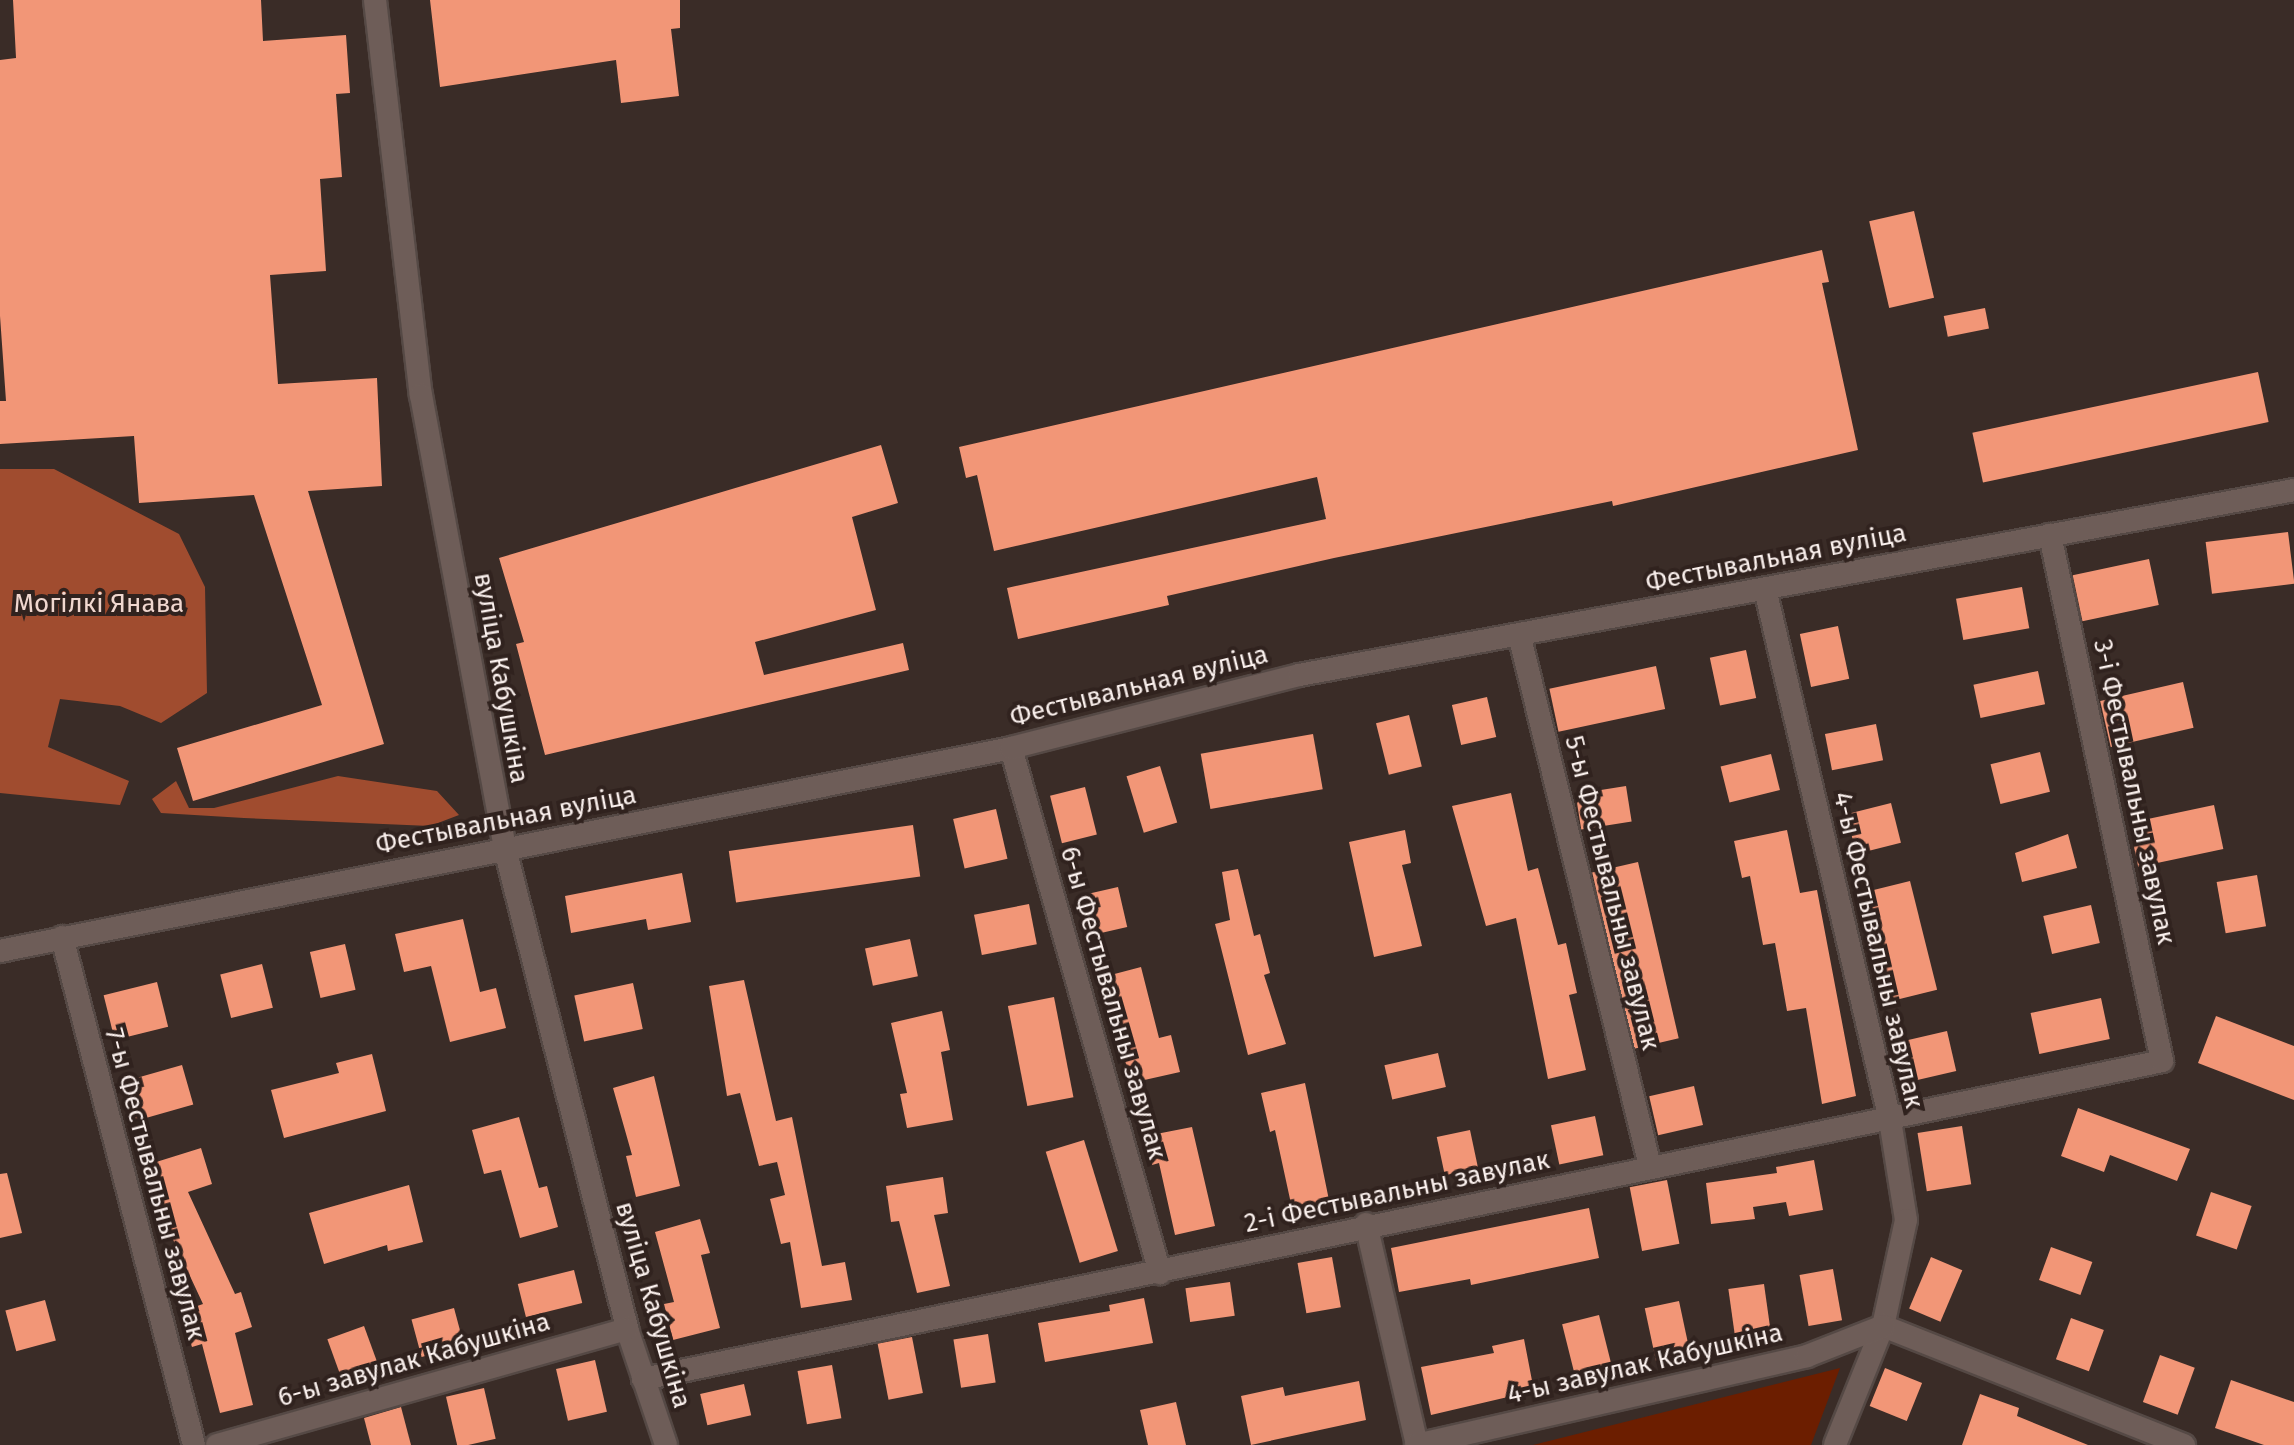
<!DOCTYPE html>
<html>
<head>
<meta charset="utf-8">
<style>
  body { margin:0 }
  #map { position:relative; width:2294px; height:1445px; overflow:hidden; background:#3a2c27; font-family:"Fira Sans",sans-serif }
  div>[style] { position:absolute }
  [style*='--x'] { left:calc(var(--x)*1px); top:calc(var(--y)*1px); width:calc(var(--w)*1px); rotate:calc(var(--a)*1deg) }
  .green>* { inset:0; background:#6c1e00 }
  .forest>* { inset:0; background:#a04c2f }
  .building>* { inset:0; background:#f29677; transform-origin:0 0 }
  .roads { filter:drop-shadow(2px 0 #554945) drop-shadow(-2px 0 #554945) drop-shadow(0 2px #554945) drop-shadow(0 -2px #554945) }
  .minor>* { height:22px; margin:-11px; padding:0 11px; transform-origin:11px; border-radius:11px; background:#6e5d58 }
  .tertiary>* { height:22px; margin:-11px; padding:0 11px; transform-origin:11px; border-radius:11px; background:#6e5d58 }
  span { translate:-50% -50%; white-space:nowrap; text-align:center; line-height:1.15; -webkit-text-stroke:8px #30221e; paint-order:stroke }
  .street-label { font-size:26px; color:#faf0ed }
  .park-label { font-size:26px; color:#f0d7cf }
</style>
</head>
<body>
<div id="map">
  <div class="green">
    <i style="clip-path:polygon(1840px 1368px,1811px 1445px,1533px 1445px)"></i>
  </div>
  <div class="forest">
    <i style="clip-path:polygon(0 469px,54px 469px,179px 534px,205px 587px,207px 693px,161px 723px,120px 706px,60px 699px,48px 747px,129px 781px,120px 805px,0 793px)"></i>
    <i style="clip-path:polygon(338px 776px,437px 791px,459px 815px,430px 826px,244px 818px,161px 813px,152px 799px,176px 781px,189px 808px,214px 808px)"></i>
  </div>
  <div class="building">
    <i style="clip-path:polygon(13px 0,261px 0,263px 41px,346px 35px,350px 93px,336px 94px,342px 177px,320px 179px,326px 271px,270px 275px,278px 384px,377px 378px,382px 486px,308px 491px,384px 744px,193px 801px,177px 748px,322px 705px,254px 495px,139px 503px,134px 436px,0 444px,0 401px,6px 401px,0 316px,0 60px,16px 58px)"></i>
    <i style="clip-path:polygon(430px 0,680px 0,680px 28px,671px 29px,679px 96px,621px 103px,616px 60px,440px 87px)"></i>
    <i style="left:1914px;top:211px;width:89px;height:46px;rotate:77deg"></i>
    <i style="clip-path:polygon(1822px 250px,1829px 282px,1822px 283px,1858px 450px,1613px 506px,1612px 501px,1334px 558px,1167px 596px,1169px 605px,1018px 639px,1007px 588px,1326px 519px,1317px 477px,994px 551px,977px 475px,966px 478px,959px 447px)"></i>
    <i style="left:1985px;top:308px;width:21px;height:42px;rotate:79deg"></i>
    <i style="left:2258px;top:372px;width:51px;height:292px;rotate:78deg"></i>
    <i style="clip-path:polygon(881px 445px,898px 503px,852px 517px,876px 610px,755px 642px,764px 675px,903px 643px,909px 670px,545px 755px,516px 644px,524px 642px,499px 558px)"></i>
    <i style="left:2288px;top:532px;width:52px;height:83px;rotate:83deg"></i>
    <i style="left:2149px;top:559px;width:47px;height:78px;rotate:78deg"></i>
    <i style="left:2022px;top:587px;width:42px;height:67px;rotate:80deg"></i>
    <i style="left:1838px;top:626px;width:54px;height:39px;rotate:78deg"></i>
    <i style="left:1746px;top:650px;width:49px;height:37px;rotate:78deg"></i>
    <i style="left:1656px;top:666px;width:44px;height:109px;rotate:78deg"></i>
    <i style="left:2038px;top:671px;width:34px;height:66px;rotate:78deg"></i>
    <i style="left:2183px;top:682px;width:47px;height:85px;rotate:77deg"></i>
    <i style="left:1487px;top:697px;width:41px;height:36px;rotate:77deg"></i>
    <i style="left:1409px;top:715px;width:53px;height:34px;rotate:76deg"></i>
    <i style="left:1876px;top:724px;width:37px;height:52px;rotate:79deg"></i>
    <i style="left:1313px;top:734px;width:56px;height:114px;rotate:80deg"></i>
    <i style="left:2040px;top:752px;width:41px;height:51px;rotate:76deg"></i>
    <i style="left:1771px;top:754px;width:37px;height:52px;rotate:76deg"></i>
    <i style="left:1160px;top:766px;width:59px;height:35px;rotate:73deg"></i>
    <i style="left:1626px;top:786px;width:36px;height:51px;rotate:81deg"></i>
    <i style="left:1085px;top:787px;width:49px;height:36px;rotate:76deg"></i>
    <i style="clip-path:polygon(1511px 793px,1528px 871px,1538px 868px,1558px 945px,1566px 943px,1577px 993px,1569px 995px,1586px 1070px,1548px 1079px,1516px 918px,1486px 926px,1452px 806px)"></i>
    <i style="left:1891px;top:803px;width:41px;height:46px;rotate:76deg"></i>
    <i style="left:2214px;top:805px;width:45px;height:87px;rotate:78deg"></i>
    <i style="left:996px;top:809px;width:51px;height:44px;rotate:77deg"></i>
    <i style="left:913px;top:825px;width:52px;height:186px;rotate:82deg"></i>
    <i style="clip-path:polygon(1405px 830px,1411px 863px,1402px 865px,1422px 946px,1374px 957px,1349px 842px)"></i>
    <i style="clip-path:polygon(1787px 830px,1800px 893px,1817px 890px,1856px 1096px,1822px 1104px,1806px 1008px,1787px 1011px,1775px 943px,1763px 945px,1750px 876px,1742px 878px,1734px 841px)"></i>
    <i style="clip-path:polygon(2068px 834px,2077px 868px,2022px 882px,2015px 853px)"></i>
    <i style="left:1638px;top:862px;width:181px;height:47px;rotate:77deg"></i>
    <i style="clip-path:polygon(1238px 869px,1254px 936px,1260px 934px,1270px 973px,1264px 975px,1286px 1044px,1248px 1055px,1215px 924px,1230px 920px,1222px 872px)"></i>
    <i style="clip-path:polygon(682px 873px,691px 922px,648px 930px,646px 919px,571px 933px,565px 896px)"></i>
    <i style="left:2257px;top:875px;width:52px;height:41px;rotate:80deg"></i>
    <i style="left:1910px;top:881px;width:112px;height:49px;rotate:76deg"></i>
    <i style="left:1118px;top:887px;width:41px;height:36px;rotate:77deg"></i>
    <i style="left:1029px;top:904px;width:41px;height:56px;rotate:79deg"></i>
    <i style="left:2091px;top:905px;width:39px;height:49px;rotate:77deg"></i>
    <i style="clip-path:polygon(463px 919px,480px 992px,496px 988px,506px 1028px,450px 1042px,431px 966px,404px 972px,395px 934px)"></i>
    <i style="left:910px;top:939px;width:38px;height:46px;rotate:78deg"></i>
    <i style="left:345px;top:944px;width:47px;height:36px;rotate:77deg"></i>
    <i style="left:262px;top:964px;width:45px;height:43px;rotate:76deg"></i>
    <i style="clip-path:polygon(1141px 967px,1159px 1038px,1171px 1035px,1180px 1072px,1131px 1083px,1103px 977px)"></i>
    <i style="clip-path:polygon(744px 980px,776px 1121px,792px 1117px,822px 1266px,845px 1262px,852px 1300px,801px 1308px,790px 1242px,781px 1244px,770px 1199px,785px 1195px,777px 1162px,759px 1166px,740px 1093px,727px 1096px,709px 986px)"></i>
    <i style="left:157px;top:982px;width:46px;height:55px;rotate:76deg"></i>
    <i style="left:633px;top:983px;width:47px;height:60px;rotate:78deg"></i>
    <i style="left:1054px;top:997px;width:102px;height:47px;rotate:79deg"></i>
    <i style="left:2101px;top:998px;width:42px;height:72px;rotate:78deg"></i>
    <i style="clip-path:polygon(942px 1011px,950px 1050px,941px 1052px,953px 1120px,907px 1128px,900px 1094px,907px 1093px,891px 1023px)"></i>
    <i style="clip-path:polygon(2216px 1016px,2294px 1046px,2294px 1100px,2198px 1063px)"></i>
    <i style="left:1947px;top:1031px;width:41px;height:42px;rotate:77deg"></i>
    <i style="left:1438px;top:1053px;width:35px;height:55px;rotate:77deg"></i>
    <i style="clip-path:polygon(372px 1054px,386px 1111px,284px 1138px,271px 1090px,339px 1073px,336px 1063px)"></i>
    <i style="left:182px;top:1065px;width:41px;height:63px;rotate:74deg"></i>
    <i style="clip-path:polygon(654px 1076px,680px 1186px,636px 1197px,626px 1156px,632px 1155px,613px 1088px)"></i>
    <i style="clip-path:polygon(1305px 1083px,1330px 1205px,1293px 1213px,1275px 1130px,1270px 1132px,1261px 1093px)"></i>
    <i style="left:1694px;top:1086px;width:40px;height:46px;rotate:77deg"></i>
    <i style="clip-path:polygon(2078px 1108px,2190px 1149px,2177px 1181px,2110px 1155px,2104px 1172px,2061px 1156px)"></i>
    <i style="left:1595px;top:1116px;width:40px;height:45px;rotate:78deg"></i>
    <i style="clip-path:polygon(519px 1117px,539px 1188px,547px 1186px,558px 1227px,520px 1238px,501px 1170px,484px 1174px,472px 1130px)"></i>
    <i style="left:1962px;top:1126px;width:59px;height:45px;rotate:81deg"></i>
    <i style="clip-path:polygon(1192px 1127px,1215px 1226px,1175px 1235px,1159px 1163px,1152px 1165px,1146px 1136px)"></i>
    <i style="left:1470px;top:1130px;width:39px;height:34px;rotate:78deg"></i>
    <i style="left:1084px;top:1140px;width:116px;height:40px;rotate:73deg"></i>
    <i style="clip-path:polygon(201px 1148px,212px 1184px,188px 1192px,235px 1294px,241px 1292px,252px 1327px,235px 1333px,253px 1405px,220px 1413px,202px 1344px,192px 1347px,180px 1312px,203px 1304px,169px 1231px,153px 1163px)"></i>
    <i style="clip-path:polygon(1814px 1160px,1823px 1210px,1789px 1216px,1786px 1202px,1753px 1207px,1755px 1219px,1711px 1224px,1706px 1183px,1777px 1173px,1776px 1167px)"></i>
    <i style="clip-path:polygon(7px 1173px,22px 1233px,0 1238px,0 1174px)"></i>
    <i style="clip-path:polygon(943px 1177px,948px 1213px,934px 1215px,950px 1286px,917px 1293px,899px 1221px,891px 1222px,886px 1186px)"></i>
    <i style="left:1667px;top:1180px;width:65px;height:38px;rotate:79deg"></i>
    <i style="clip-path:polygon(409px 1185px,423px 1242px,388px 1251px,387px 1245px,324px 1264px,309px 1213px)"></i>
    <i style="left:2211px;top:1192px;width:43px;height:46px;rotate:19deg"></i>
    <i style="clip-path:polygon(1589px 1208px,1599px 1258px,1471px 1285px,1470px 1279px,1399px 1292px,1391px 1248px)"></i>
    <i style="clip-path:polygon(700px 1219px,710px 1253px,701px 1255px,720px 1328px,673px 1340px,664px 1304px,674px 1302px,655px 1232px)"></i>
    <i style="left:2051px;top:1247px;width:44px;height:35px;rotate:20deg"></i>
    <i style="left:1332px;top:1257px;width:51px;height:35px;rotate:80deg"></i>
    <i style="left:1931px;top:1257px;width:34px;height:56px;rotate:23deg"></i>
    <i style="left:1833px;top:1269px;width:52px;height:34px;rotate:80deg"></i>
    <i style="left:574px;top:1270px;width:34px;height:58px;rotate:76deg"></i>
    <i style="left:1230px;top:1282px;width:34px;height:45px;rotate:82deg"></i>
    <i style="left:1764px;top:1284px;width:55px;height:36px;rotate:82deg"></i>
    <i style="clip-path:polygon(1144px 1298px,1153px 1343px,1045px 1362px,1038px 1323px,1110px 1311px,1109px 1305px)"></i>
    <i style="left:45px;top:1300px;width:42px;height:41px;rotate:75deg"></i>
    <i style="left:1679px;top:1301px;width:54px;height:35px;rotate:78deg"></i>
    <i style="left:454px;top:1308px;width:39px;height:44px;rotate:75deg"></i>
    <i style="left:1599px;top:1315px;width:58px;height:38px;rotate:76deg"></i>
    <i style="left:2071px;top:1318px;width:35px;height:44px;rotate:20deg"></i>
    <i style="left:364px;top:1326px;width:40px;height:39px;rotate:70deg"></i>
    <i style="left:988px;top:1334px;width:49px;height:35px;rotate:81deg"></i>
    <i style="left:912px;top:1337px;width:57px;height:35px;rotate:79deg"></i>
    <i style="clip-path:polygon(1524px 1339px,1534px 1391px,1431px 1415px,1421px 1367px,1494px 1353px,1492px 1346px)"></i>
    <i style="left:2160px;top:1355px;width:37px;height:50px;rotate:20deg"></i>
    <i style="left:595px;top:1360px;width:53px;height:40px;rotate:77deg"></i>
    <i style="left:832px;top:1365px;width:54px;height:35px;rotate:80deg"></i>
    <i style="left:1885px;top:1368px;width:40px;height:41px;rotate:22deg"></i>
    <i style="clip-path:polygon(2231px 1380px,2294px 1402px,2294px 1445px,2264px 1445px,2215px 1428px)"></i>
    <i style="clip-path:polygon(1359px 1381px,1366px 1420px,1251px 1445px,1241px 1396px,1283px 1387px,1285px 1396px)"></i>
    <i style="left:744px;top:1384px;width:32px;height:45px;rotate:77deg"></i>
    <i style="left:484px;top:1388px;width:52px;height:39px;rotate:77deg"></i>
    <i style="clip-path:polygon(1980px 1394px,2019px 1408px,2017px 1416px,2088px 1445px,1962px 1445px)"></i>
    <i style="clip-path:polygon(1176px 1402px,1186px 1445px,1148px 1445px,1140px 1410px)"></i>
    <i style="clip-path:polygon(401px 1407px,411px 1445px,371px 1445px,364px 1418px)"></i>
  </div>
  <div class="roads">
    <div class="minor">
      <i style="--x:375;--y:0;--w:398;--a:83.4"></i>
      <i style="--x:421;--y:395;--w:462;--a:79.5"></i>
      <i style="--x:505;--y:849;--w:495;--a:75.7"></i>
      <i style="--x:627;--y:1329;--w:122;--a:71.4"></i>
      <i style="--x:1765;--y:589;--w:546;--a:76.75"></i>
      <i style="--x:1890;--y:1120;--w:101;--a:80.9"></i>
      <i style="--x:1906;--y:1220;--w:108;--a:102.2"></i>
      <i style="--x:1883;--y:1326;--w:128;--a:112"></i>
      <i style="--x:1519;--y:634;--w:548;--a:76.17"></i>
      <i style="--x:1011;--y:748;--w:546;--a:74.16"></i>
      <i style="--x:62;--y:937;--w:525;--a:75.43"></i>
      <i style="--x:1366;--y:1224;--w:227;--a:77"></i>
      <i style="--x:1883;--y:1326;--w:324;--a:21.6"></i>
      <i style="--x:643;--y:1379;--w:1552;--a:-11.82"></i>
      <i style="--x:2162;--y:1061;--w:538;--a:-102.02"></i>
      <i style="--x:217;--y:1445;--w:426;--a:-15.8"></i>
      <i style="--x:1416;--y:1445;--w:401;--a:-12.8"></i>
      <i style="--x:1807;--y:1356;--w:82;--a:-21.5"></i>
    </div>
    <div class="tertiary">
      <i style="--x:0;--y:951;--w:1031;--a:-11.35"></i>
      <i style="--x:1011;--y:748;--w:297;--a:-14.2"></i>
      <i style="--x:1299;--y:675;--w:1012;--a:-10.53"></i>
    </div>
  </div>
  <div class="street-label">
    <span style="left:1776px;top:558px;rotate:-11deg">Фестывальная вуліца</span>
    <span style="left:501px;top:678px;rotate:80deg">вуліца Кабушкіна</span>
    <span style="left:1139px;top:686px;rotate:-14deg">Фестывальная вуліца</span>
    <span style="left:2134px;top:792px;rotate:78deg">3-і Фестывальны завулак</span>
    <span style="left:506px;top:820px;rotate:-11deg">Фестывальная вуліца</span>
    <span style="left:1612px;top:893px;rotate:76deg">5-ы Фестывальны завулак</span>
    <span style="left:1878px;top:950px;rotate:77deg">4-ы Фестывальны завулак</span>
    <span style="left:1113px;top:1003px;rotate:74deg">6-ы Фестывальны завулак</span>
    <span style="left:155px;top:1184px;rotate:75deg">7-ы Фестывальны завулак</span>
    <span style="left:1397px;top:1192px;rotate:-12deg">2-і Фестывальны завулак</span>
    <span style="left:653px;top:1305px;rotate:74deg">вуліца Кабушкіна</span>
    <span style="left:414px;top:1360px;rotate:-16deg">6-ы завулак Кабушкіна</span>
    <span style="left:1645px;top:1364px;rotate:-13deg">4-ы завулак Кабушкіна</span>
  </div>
  <div class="park-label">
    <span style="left:99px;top:604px">Могілкі Янава</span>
  </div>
</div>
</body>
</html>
